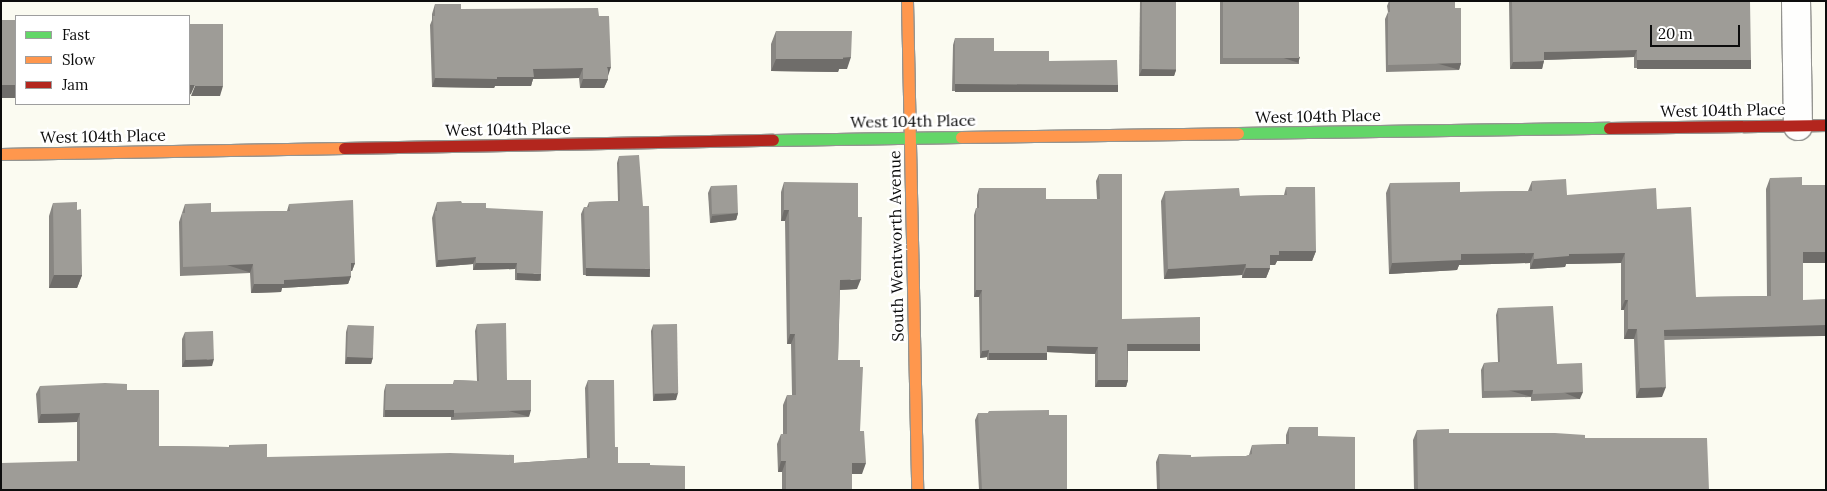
<!DOCTYPE html>
<html>
<head>
<meta charset="utf-8">
<style>
  body { margin:0 }
  #map { position:relative; width:1827px; height:491px; overflow:hidden; background:#fbfbf1; font-family:Lora,serif }
  div>[style] { position:absolute }
  [style*='--x'] { left:calc(var(--x)*1px); top:calc(var(--y)*1px); width:calc(var(--w)*1px); rotate:calc(var(--a)*1deg) }
  .roads { filter:drop-shadow(1px 0 #949490) drop-shadow(-1px 0 #949490) drop-shadow(0 1px #949490) drop-shadow(0 -1px #949490) }
  .street>* { height:28px; margin:-14px; padding:0 14px; transform-origin:14px; border-radius:14px; background:#fefefd }
  .fast>* { height:11px; margin:-5.5px; padding:0 5.5px; transform-origin:5.5px; border-radius:5.5px; background:#63d668 }
  .slow>* { height:11px; margin:-5.5px; padding:0 5.5px; transform-origin:5.5px; border-radius:5.5px; background:#ff974d }
  .jam>* { height:11px; margin:-5.5px; padding:0 5.5px; transform-origin:5.5px; border-radius:5.5px; background:#b3261e }
  .wall>* { inset:0; background:#888682; transform-origin:0 0 }
  .shaded-wall>* { inset:0; background:#6f6d6a; transform-origin:0 0 }
  .building>* { inset:0; background:#9e9c97; transform-origin:0 0 }
  span { translate:-50% -50%; white-space:nowrap; text-align:center; line-height:1.15; -webkit-text-stroke:5px #fff; paint-order:stroke }
  .street-label { font-size:16px; color:#0d0d0d }
  .frame { position:absolute; inset:0; border:2px solid #0d0d0d; pointer-events:none }
  .legend { position:absolute; left:15px; top:15px; width:175px; height:90px; box-sizing:border-box; background:#fff; border:1px solid #9e9e9e; margin:0; padding:6px 9px; list-style:none; font-size:15px; color:#0d0d0d }
  .legend li { display:flex; align-items:center; gap:10px; height:25px }
  .legend b { width:25px; border:1px solid #9e9e9e }
  .scale { position:absolute; left:1650px; top:25px; width:90px; height:22px; box-sizing:border-box; border:2px solid #0d0d0d; border-top:0; padding-left:6px; font-size:15px; line-height:18px; white-space:nowrap; color:#0d0d0d; -webkit-text-stroke:4px #fff; paint-order:stroke }
</style>
</head>
<body>
<div id="map">
  <div class="roads">
    <div class="street">
      <i style="--x:1796;--y:1;--w:125;--a:89.1"></i>
    </div>
    <div class="fast">
      <i style="--x:1238;--y:133;--w:371;--a:-0.8"></i>
      <i style="--x:773;--y:140;--w:188;--a:-0.9"></i>
    </div>
    <div class="slow">
      <i style="--x:907;--y:1;--w:489;--a:88.8"></i>
      <i style="--x:961;--y:137;--w:277;--a:-0.8"></i>
      <i style="--x:1;--y:154;--w:343;--a:-1"></i>
    </div>
    <div class="jam">
      <i style="--x:1609;--y:128;--w:217;--a:-0.8"></i>
      <i style="--x:344;--y:148;--w:429;--a:-1.1"></i>
    </div>
  </div>
  <div class="wall">
    <i style="clip-path:polygon(1140px 1px,1176px 1px,1176px 70px,1174px 76px,1139px 76px)"></i>
    <i style="left:1220px;top:1px;width:79px;height:63px"></i>
    <i style="clip-path:polygon(1389px 1px,1455px 1px,1455px 8px,1461px 63px,1459px 70px,1386px 72px,1385px 19px,1388px 12px,1387px 6px)"></i>
    <i style="clip-path:polygon(1509px 1px,1750px 1px,1748px 68px,1634px 68px,1634px 57px,1544px 60px,1542px 69px,1510px 69px)"></i>
    <i style="clip-path:polygon(435px 4px,461px 9px,599px 16px,608px 76px,608px 79px,604px 88px,580px 88px,579px 78px,533px 79px,531px 86px,495px 86px,494px 88px,432px 87px,430px 25px,432px 20px,432px 14px)"></i>
    <i style="clip-path:polygon(776px 31px,847px 69px,839px 69px,838px 72px,771px 71px,771px 44px)"></i>
    <i style="clip-path:polygon(955px 38px,994px 51px,1049px 61px,1118px 85px,1116px 92px,952px 91px,953px 45px)"></i>
    <i style="clip-path:polygon(619px 156px,647px 276px,583px 275px,581px 214px,584px 207px,587px 207px,589px 202px,618px 201px,617px 163px)"></i>
    <i style="clip-path:polygon(1099px 174px,1122px 319px,1200px 344px,1197px 351px,1128px 351px,1128px 380px,1126px 387px,1095px 387px,1095px 354px,1047px 352px,1045px 360px,987px 360px,987px 357px,980px 358px,979px 297px,974px 297px,974px 215px,976px 208px,977px 208px,977px 195px,979px 188px,1046px 199px,1097px 199px,1096px 181px)"></i>
    <i style="clip-path:polygon(1770px 178px,1802px 185px,1826px 263px,1803px 263px,1803px 300px,1822px 336px,1664px 340px,1662px 397px,1636px 398px,1634px 339px,1624px 339px,1624px 310px,1621px 310px,1621px 263px,1566px 264px,1565px 267px,1530px 269px,1530px 263px,1459px 265px,1457px 270px,1389px 274px,1386px 193px,1390px 183px,1460px 192px,1528px 191px,1532px 181px,1567px 195px,1657px 209px,1696px 297px,1767px 296px,1766px 189px)"></i>
    <i style="clip-path:polygon(784px 182px,857px 289px,840px 290px,838px 360px,860px 431px,862px 474px,852px 474px,852px 490px,782px 490px,782px 472px,778px 472px,777px 444px,781px 434px,783px 434px,783px 405px,787px 395px,792px 395px,791px 344px,787px 344px,785px 221px,781px 221px,781px 192px)"></i>
    <i style="clip-path:polygon(711px 186px,738px 213px,736px 220px,710px 223px,708px 193px)"></i>
    <i style="clip-path:polygon(1286px 187px,1316px 251px,1312px 261px,1277px 261px,1275px 265px,1270px 265px,1270px 268px,1266px 278px,1242px 278px,1242px 275px,1164px 279px,1161px 201px,1165px 191px,1240px 196px,1284px 195px)"></i>
    <i style="clip-path:polygon(437px 202px,462px 203px,486px 208px,539px 281px,515px 280px,515px 269px,473px 270px,473px 264px,436px 267px,432px 218px)"></i>
    <i style="clip-path:polygon(53px 203px,77px 210px,82px 275px,77px 288px,49px 288px,49px 216px)"></i>
    <i style="clip-path:polygon(185px 204px,211px 212px,287px 211px,289px 204px,355px 263px,352px 271px,351px 271px,351px 276px,348px 284px,282px 288px,281px 292px,251px 293px,250px 273px,180px 276px,179px 222px)"></i>
    <i style="clip-path:polygon(1498px 308px,1557px 364px,1580px 399px,1531px 401px,1531px 397px,1482px 398px,1481px 370px,1484px 363px,1498px 362px,1496px 315px)"></i>
    <i style="clip-path:polygon(477px 324px,507px 380px,529px 417px,451px 420px,451px 417px,383px 417px,384px 391px,386px 384px,453px 384px,454px 380px,477px 381px,475px 331px)"></i>
    <i style="clip-path:polygon(348px 325px,373px 357px,371px 364px,345px 364px,346px 332px)"></i>
    <i style="clip-path:polygon(653px 325px,676px 400px,653px 401px,651px 331px)"></i>
    <i style="clip-path:polygon(185px 332px,212px 366px,182px 367px,182px 339px)"></i>
    <i style="clip-path:polygon(588px 380px,615px 447px,618px 463px,650px 465px,77px 461px,77px 422px,38px 423px,36px 394px,40px 386px,127px 390px,159px 446px,229px 447px,229px 445px,267px 457px,514px 463px,587px 458px,585px 388px)"></i>
    <i style="clip-path:polygon(989px 411px,1049px 415px,1067px 490px,979px 490px,975px 420px,978px 413px,988px 413px)"></i>
    <i style="clip-path:polygon(1289px 427px,1318px 436px,1355px 490px,1157px 490px,1156px 462px,1159px 454px,1191px 457px,1246px 456px,1249px 455px,1252px 445px,1286px 444px,1286px 435px)"></i>
    <i style="clip-path:polygon(1417px 430px,1449px 433px,1585px 438px,1709px 490px,1414px 490px,1413px 440px)"></i>
  </div>
  <div class="shaded-wall">
    <i style="clip-path:polygon(984px 1px,1025px 1px,984px 2px)"></i>
    <i style="left:1073px;top:1px;width:41px;height:1px"></i>
    <i style="clip-path:polygon(1637px 50px,1634px 57px,1541px 60px,1544px 52px)"></i>
    <i style="clip-path:polygon(851px 57px,847px 69px,839px 69px,838px 72px,771px 71px,776px 59px)"></i>
    <i style="left:1300px;top:57px;width:6px;height:77px;rotate:108deg"></i>
    <i style="left:1637px;top:60px;width:114px;height:9px"></i>
    <i style="clip-path:polygon(1544px 61px,1542px 69px,1510px 69px,1513px 62px)"></i>
    <i style="left:1461px;top:63px;width:7px;height:73px;rotate:106deg"></i>
    <i style="clip-path:polygon(607px 67px,611px 67px,608px 76px)"></i>
    <i style="clip-path:polygon(583px 68px,579px 78px,533px 79px,531px 86px,495px 86px,494px 88px,432px 87px,435px 78px,497px 77px,533px 69px)"></i>
    <i style="clip-path:polygon(1142px 69px,1176px 70px,1174px 76px,1139px 76px)"></i>
    <i style="clip-path:polygon(583px 79px,608px 79px,604px 88px,580px 88px)"></i>
    <i style="left:955px;top:84px;width:163px;height:8px"></i>
    <i style="left:1px;top:85px;width:15px;height:13px"></i>
    <i style="clip-path:polygon(189px 85px,195px 85px,191px 94px,189px 95px)"></i>
    <i style="clip-path:polygon(195px 86px,223px 86px,220px 96px,191px 96px)"></i>
    <i style="clip-path:polygon(784px 210px,789px 210px,785px 221px,781px 221px)"></i>
    <i style="clip-path:polygon(738px 213px,736px 220px,710px 223px,712px 216px)"></i>
    <i style="clip-path:polygon(1279px 251px,1316px 251px,1312px 261px,1277px 261px,1275px 265px,1266px 265px,1270px 255px)"></i>
    <i style="clip-path:polygon(1803px 252px,1826px 252px,1826px 263px,1799px 263px)"></i>
    <i style="clip-path:polygon(1534px 253px,1530px 263px,1459px 265px,1457px 270px,1389px 274px,1392px 263px,1461px 254px)"></i>
    <i style="clip-path:polygon(1625px 253px,1621px 263px,1566px 264px,1565px 267px,1530px 269px,1534px 259px,1569px 254px)"></i>
    <i style="clip-path:polygon(476px 257px,473px 264px,436px 267px,438px 260px)"></i>
    <i style="clip-path:polygon(351px 263px,355px 263px,352px 271px,348px 271px)"></i>
    <i style="clip-path:polygon(476px 263px,517px 263px,515px 269px,473px 270px)"></i>
    <i style="left:253px;top:264px;width:9px;height:70px;rotate:108deg"></i>
    <i style="clip-path:polygon(1246px 264px,1242px 275px,1164px 279px,1168px 269px)"></i>
    <i style="left:586px;top:268px;width:64px;height:8px;rotate:1deg"></i>
    <i style="clip-path:polygon(1246px 268px,1270px 268px,1266px 278px,1242px 278px)"></i>
    <i style="left:517px;top:273px;width:24px;height:7px;rotate:2deg"></i>
    <i style="clip-path:polygon(54px 275px,82px 275px,77px 288px,49px 288px)"></i>
    <i style="clip-path:polygon(351px 276px,348px 284px,282px 288px,281px 292px,251px 293px,254px 284px,284px 280px)"></i>
    <i style="clip-path:polygon(861px 279px,857px 289px,836px 290px,840px 280px)"></i>
    <i style="clip-path:polygon(976px 290px,982px 290px,979px 297px,974px 297px)"></i>
    <i style="clip-path:polygon(1625px 300px,1628px 300px,1624px 310px,1621px 310px)"></i>
    <i style="left:1826px;top:325px;width:11px;height:162px;rotate:90deg"></i>
    <i style="clip-path:polygon(1628px 329px,1637px 329px,1634px 339px,1624px 339px)"></i>
    <i style="clip-path:polygon(790px 334px,795px 334px,791px 344px,787px 344px)"></i>
    <i style="left:1127px;top:344px;width:73px;height:7px"></i>
    <i style="clip-path:polygon(1047px 346px,1098px 347px,1095px 354px,1045px 352px)"></i>
    <i style="clip-path:polygon(989px 350px,987px 357px,980px 358px,982px 351px)"></i>
    <i style="left:989px;top:353px;width:58px;height:7px"></i>
    <i style="clip-path:polygon(347px 357px,373px 357px,371px 364px,345px 364px)"></i>
    <i style="clip-path:polygon(214px 359px,212px 366px,182px 367px,185px 360px)"></i>
    <i style="clip-path:polygon(1098px 380px,1128px 380px,1126px 387px,1095px 387px)"></i>
    <i style="clip-path:polygon(1666px 387px,1662px 397px,1636px 398px,1640px 388px)"></i>
    <i style="left:1533px;top:390px;width:7px;height:49px;rotate:106deg"></i>
    <i style="left:1583px;top:392px;width:8px;height:50px;rotate:113deg"></i>
    <i style="clip-path:polygon(678px 393px,676px 400px,653px 401px,655px 394px)"></i>
    <i style="left:385px;top:410px;width:69px;height:7px"></i>
    <i style="left:531px;top:410px;width:7px;height:77px;rotate:106deg"></i>
    <i style="clip-path:polygon(80px 413px,77px 422px,38px 423px,41px 414px)"></i>
    <i style="clip-path:polygon(781px 461px,786px 461px,782px 472px,778px 472px)"></i>
    <i style="clip-path:polygon(852px 463px,866px 463px,862px 474px,848px 474px)"></i>
  </div>
  <div class="building">
    <i style="left:1142px;top:1px;width:34px;height:68px"></i>
    <i style="left:1223px;top:1px;width:76px;height:57px"></i>
    <i style="clip-path:polygon(1390px 1px,1455px 1px,1455px 8px,1461px 8px,1461px 63px,1388px 65px,1388px 12px,1390px 12px)"></i>
    <i style="clip-path:polygon(1512px 1px,1750px 1px,1751px 60px,1637px 60px,1637px 50px,1544px 52px,1544px 61px,1513px 62px)"></i>
    <i style="clip-path:polygon(435px 4px,461px 4px,461px 9px,598px 8px,599px 16px,609px 16px,611px 67px,607px 67px,608px 79px,583px 79px,583px 68px,533px 69px,534px 77px,497px 77px,497px 79px,435px 78px,433px 16px,435px 16px)"></i>
    <i style="left:16px;top:20px;width:65px;height:15px;rotate:90deg"></i>
    <i style="clip-path:polygon(189px 24px,223px 24px,223px 86px,195px 86px,195px 85px,189px 85px)"></i>
    <i style="clip-path:polygon(776px 31px,852px 31px,851px 57px,843px 57px,843px 59px,776px 59px)"></i>
    <i style="clip-path:polygon(955px 38px,994px 38px,994px 51px,1049px 51px,1049px 61px,1117px 60px,1118px 85px,955px 84px)"></i>
    <i style="clip-path:polygon(639px 155px,643px 206px,649px 206px,650px 269px,586px 268px,584px 207px,589px 207px,589px 202px,620px 201px,619px 156px)"></i>
    <i style="clip-path:polygon(1099px 174px,1122px 174px,1122px 319px,1200px 317px,1200px 344px,1127px 344px,1128px 380px,1098px 380px,1098px 347px,1047px 346px,1047px 353px,989px 353px,989px 350px,982px 351px,982px 290px,976px 290px,976px 208px,979px 208px,979px 188px,1046px 188px,1046px 199px,1100px 199px)"></i>
    <i style="clip-path:polygon(1802px 177px,1802px 185px,1826px 185px,1826px 252px,1803px 252px,1803px 300px,1826px 299px,1826px 325px,1664px 330px,1666px 387px,1640px 388px,1637px 329px,1628px 329px,1628px 300px,1625px 300px,1625px 253px,1569px 254px,1569px 256px,1534px 259px,1534px 253px,1461px 254px,1461px 260px,1392px 263px,1390px 183px,1460px 182px,1460px 192px,1532px 191px,1532px 181px,1566px 179px,1567px 195px,1656px 188px,1657px 209px,1691px 207px,1696px 297px,1771px 296px,1770px 178px)"></i>
    <i style="clip-path:polygon(784px 182px,858px 183px,858px 217px,862px 217px,861px 279px,840px 280px,838px 360px,860px 360px,860px 367px,863px 367px,860px 431px,864px 431px,866px 463px,852px 463px,852px 490px,786px 490px,786px 461px,781px 461px,781px 434px,787px 434px,787px 395px,796px 395px,795px 334px,790px 334px,789px 210px,784px 210px)"></i>
    <i style="left:737px;top:185px;width:28px;height:26px;rotate:88deg"></i>
    <i style="clip-path:polygon(1286px 187px,1315px 187px,1316px 251px,1279px 251px,1279px 255px,1270px 255px,1270px 268px,1246px 268px,1246px 264px,1168px 269px,1165px 191px,1239px 188px,1240px 196px,1287px 195px)"></i>
    <i style="clip-path:polygon(353px 200px,355px 263px,351px 263px,351px 276px,284px 280px,284px 284px,254px 284px,253px 264px,183px 267px,182px 213px,185px 213px,185px 204px,211px 203px,211px 212px,290px 211px,289px 204px)"></i>
    <i style="clip-path:polygon(461px 201px,462px 203px,486px 203px,486px 208px,543px 211px,541px 274px,517px 273px,517px 263px,476px 263px,476px 257px,438px 260px,435px 211px,437px 211px,437px 202px)"></i>
    <i style="clip-path:polygon(77px 202px,77px 210px,81px 209px,82px 275px,54px 275px,53px 203px)"></i>
    <i style="clip-path:polygon(1553px 306px,1557px 364px,1582px 363px,1583px 392px,1533px 394px,1533px 390px,1484px 391px,1484px 363px,1500px 362px,1498px 308px)"></i>
    <i style="clip-path:polygon(506px 323px,507px 380px,531px 380px,531px 410px,454px 413px,454px 410px,385px 410px,386px 384px,454px 384px,454px 380px,479px 381px,477px 324px)"></i>
    <i style="left:677px;top:324px;width:69px;height:24px;rotate:89deg"></i>
    <i style="left:348px;top:325px;width:26px;height:32px;rotate:2deg"></i>
    <i style="left:213px;top:331px;width:28px;height:28px;rotate:88deg"></i>
    <i style="clip-path:polygon(588px 380px,614px 380px,615px 447px,618px 447px,618px 463px,650px 463px,650px 465px,685px 466px,685px 490px,1px 490px,1px 463px,80px 461px,80px 413px,41px 414px,40px 386px,105px 383px,127px 384px,127px 390px,159px 390px,159px 446px,230px 447px,229px 445px,267px 444px,267px 457px,450px 453px,514px 455px,514px 463px,590px 458px)"></i>
    <i style="clip-path:polygon(1049px 410px,1049px 415px,1067px 415px,1067px 490px,982px 490px,978px 413px,989px 413px,989px 411px)"></i>
    <i style="clip-path:polygon(1289px 427px,1318px 427px,1318px 436px,1355px 437px,1355px 490px,1160px 490px,1159px 454px,1191px 455px,1191px 457px,1246px 456px,1252px 454px,1252px 445px,1289px 444px)"></i>
    <i style="clip-path:polygon(1449px 429px,1449px 433px,1555px 433px,1585px 435px,1585px 438px,1707px 438px,1709px 490px,1418px 490px,1417px 430px)"></i>
  </div>
  <div class="street-label">
    <span style="left:1723px;top:110px;rotate:-1deg">West 104th Place</span>
    <span style="left:1318px;top:116px;rotate:-1deg">West 104th Place</span>
    <span style="left:913px;top:121px;rotate:-1deg">West 104th Place</span>
    <span style="left:508px;top:129px;rotate:-1deg">West 104th Place</span>
    <span style="left:103px;top:136px;rotate:-1deg">West 104th Place</span>
    <span style="left:896px;top:246px;rotate:-91deg">South Wentworth Avenue</span>
  </div>
  <div class="frame"></div>
  <ul class="legend">
  <li><b style="height:6px;background:#63d668"></b>Fast</li>
  <li><b style="height:6px;background:#ff974d"></b>Slow</li>
  <li><b style="height:6px;background:#b3261e"></b>Jam</li>
  </ul>
  <div class="scale">20 m</div>
</div>
</body>
</html>
